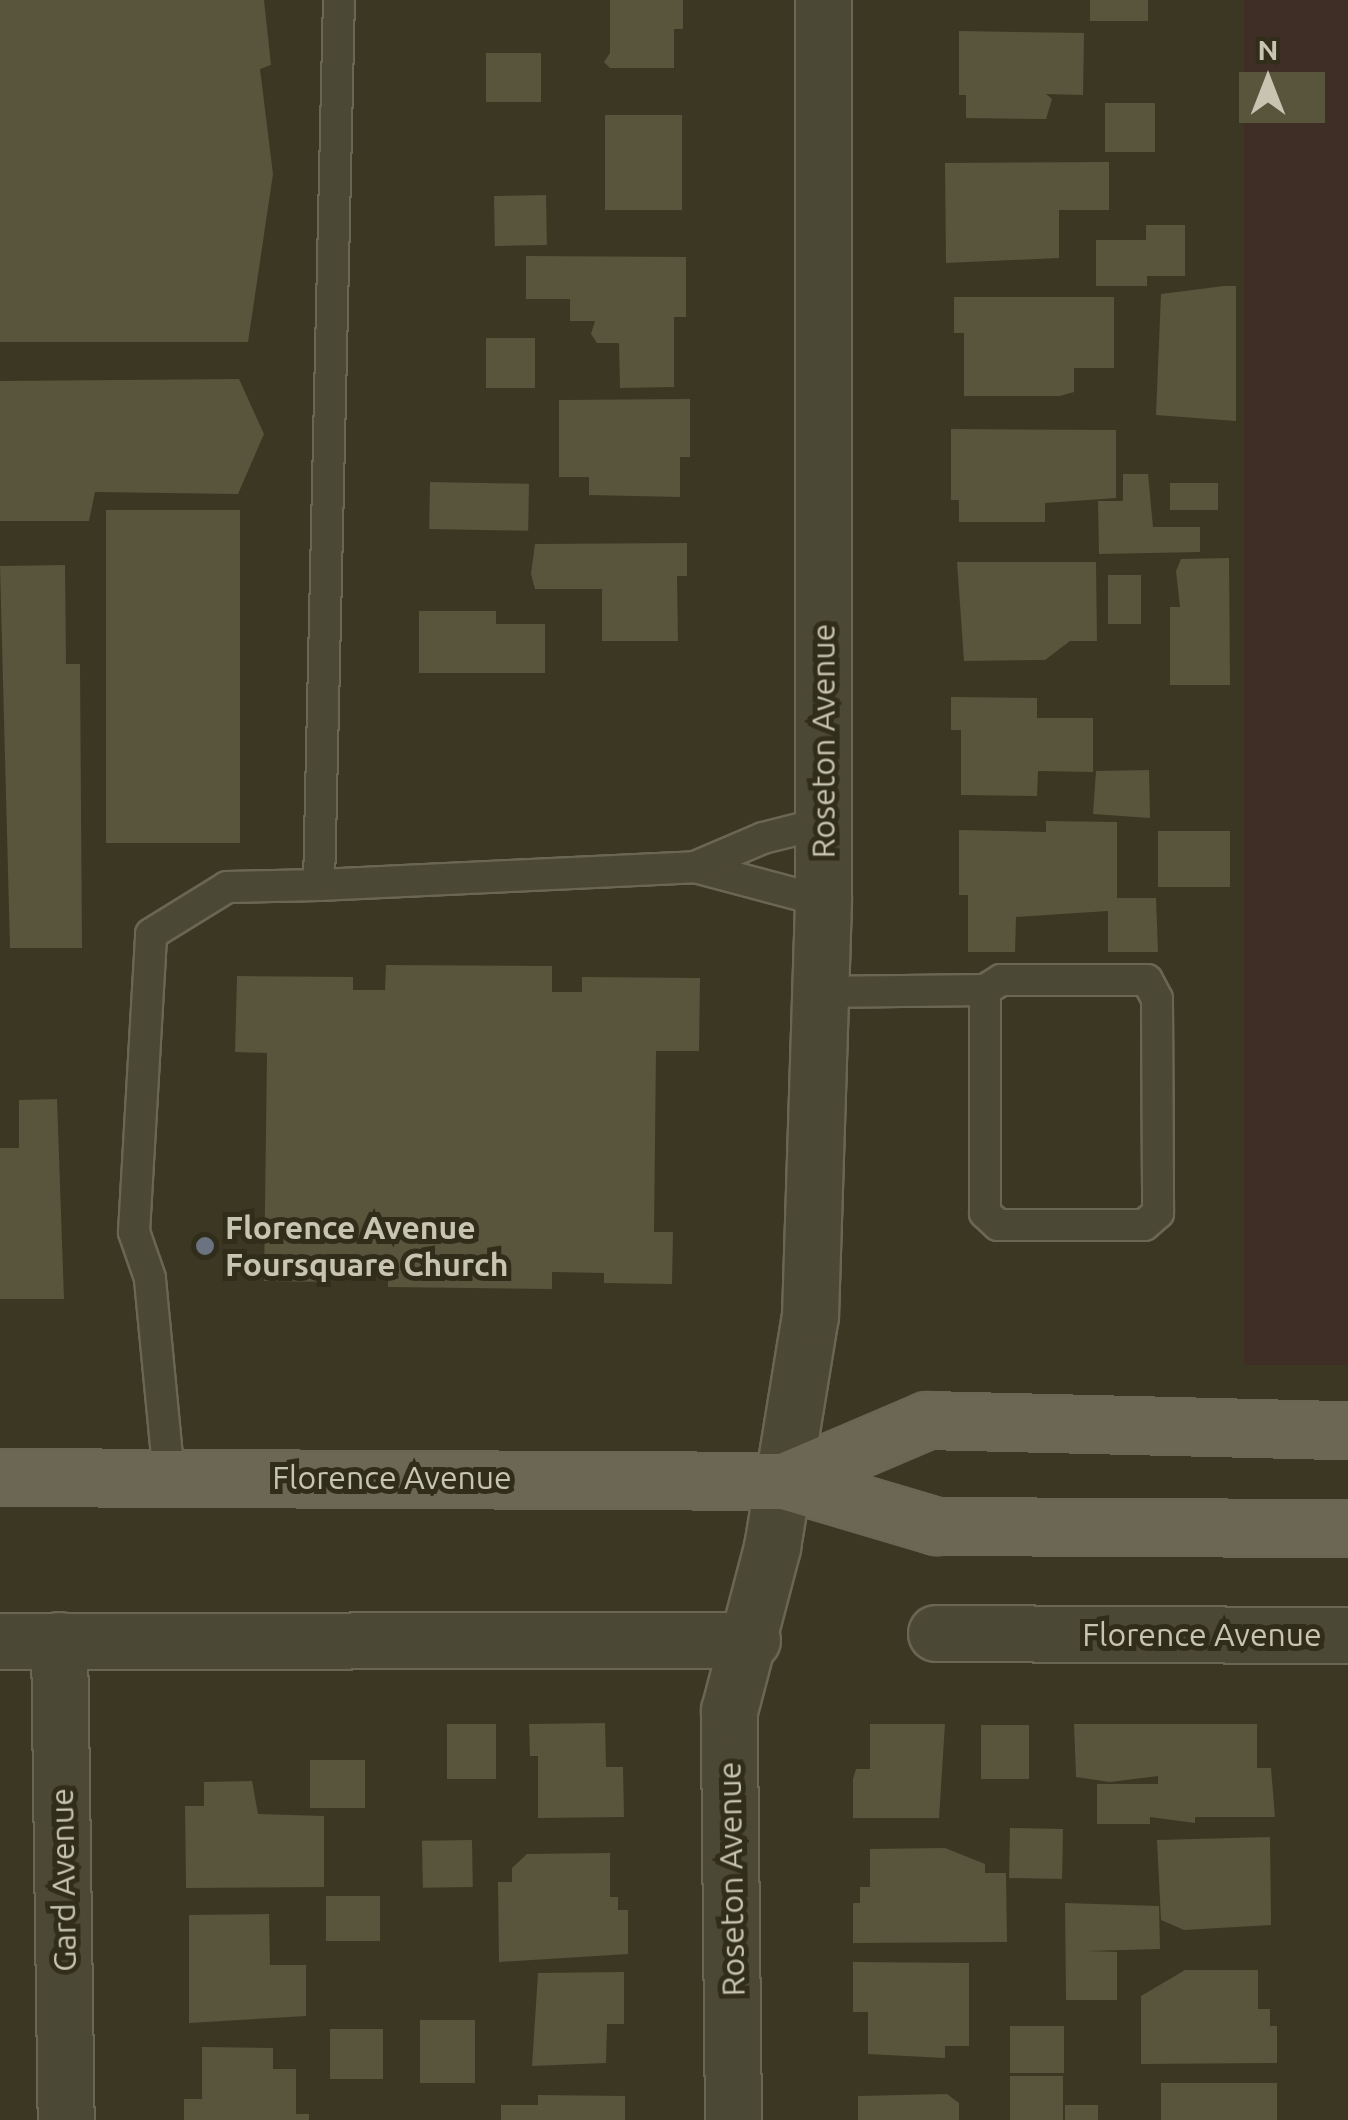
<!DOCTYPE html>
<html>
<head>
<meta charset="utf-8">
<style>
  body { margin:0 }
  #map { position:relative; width:1348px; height:2120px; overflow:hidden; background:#3c3722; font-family:Ubuntu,sans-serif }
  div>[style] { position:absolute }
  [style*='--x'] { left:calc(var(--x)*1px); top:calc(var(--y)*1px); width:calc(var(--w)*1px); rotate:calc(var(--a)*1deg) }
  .green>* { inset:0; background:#3f2e26; transform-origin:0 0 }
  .building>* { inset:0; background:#59543c; transform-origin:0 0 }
  .roads { filter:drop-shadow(2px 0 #6a6654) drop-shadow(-2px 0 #6a6654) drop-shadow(0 2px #6a6654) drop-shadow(0 -2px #6a6654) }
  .service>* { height:30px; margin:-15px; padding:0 15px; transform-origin:15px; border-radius:15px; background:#4c4836 }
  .minor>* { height:55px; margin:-27.5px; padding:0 27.5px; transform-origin:27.5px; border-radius:27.5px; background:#4c4836 }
  .primary>* { height:55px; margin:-27.5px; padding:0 27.5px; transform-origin:27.5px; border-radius:27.5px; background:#6c6754 }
  .dots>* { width:28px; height:28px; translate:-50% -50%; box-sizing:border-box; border:5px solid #312d1b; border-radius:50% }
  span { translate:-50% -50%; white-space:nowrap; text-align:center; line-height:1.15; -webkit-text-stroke:10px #312d1b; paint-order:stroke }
  .street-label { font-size:32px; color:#c7c4b1 }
  .poi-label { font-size:32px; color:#c7c4b1; font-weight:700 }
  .left { translate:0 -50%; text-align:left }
  .north { position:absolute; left:1218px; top:30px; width:100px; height:100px; -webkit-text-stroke:8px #312d1b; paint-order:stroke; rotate:0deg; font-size:28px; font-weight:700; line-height:40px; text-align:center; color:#c7c4b1 }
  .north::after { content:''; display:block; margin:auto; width:35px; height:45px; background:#c7c4b1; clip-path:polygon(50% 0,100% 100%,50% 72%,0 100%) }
</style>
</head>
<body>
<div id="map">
  <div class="green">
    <i style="left:1244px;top:0;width:104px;height:1365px"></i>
  </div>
  <div class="building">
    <i style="clip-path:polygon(0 0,264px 0,271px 65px,260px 69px,273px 174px,248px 342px,0 342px)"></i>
    <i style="clip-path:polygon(610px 0,683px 0,683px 29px,674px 29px,674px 68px,610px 68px,604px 62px,610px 53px)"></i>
    <i style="left:1090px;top:0;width:58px;height:21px"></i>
    <i style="clip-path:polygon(959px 31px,1084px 33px,1083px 95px,1046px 94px,1052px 99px,1046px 119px,966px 118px,966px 95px,959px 95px)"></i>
    <i style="left:486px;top:53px;width:55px;height:49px"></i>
    <i style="left:1239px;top:72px;width:86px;height:51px"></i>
    <i style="left:1105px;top:103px;width:50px;height:49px"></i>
    <i style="left:605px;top:115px;width:77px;height:95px"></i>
    <i style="clip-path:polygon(1109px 162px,1109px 210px,1059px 210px,1059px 258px,946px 263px,945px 163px)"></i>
    <i style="left:546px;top:195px;width:50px;height:52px;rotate:89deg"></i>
    <i style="clip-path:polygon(1146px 225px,1185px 225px,1185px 276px,1147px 276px,1147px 286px,1096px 286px,1096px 240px,1146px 240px)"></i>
    <i style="clip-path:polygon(526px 256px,686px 257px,686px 317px,674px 317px,674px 387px,620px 388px,619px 343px,597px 343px,591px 334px,595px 321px,570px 321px,570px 299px,526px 299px)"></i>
    <i style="clip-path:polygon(1224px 286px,1236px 286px,1236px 421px,1156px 415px,1161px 294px)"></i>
    <i style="clip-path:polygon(954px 297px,1114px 297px,1114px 368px,1074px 368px,1074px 392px,1060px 396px,964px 396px,964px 333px,954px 333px)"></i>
    <i style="left:486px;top:338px;width:49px;height:50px"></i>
    <i style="clip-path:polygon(239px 379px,264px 434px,238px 494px,95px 492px,89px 521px,0 521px,0 381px)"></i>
    <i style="clip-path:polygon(690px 399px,690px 457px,680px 457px,680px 497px,589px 495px,589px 477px,559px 477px,559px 400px)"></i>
    <i style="clip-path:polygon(951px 429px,1116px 430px,1116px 498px,1045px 503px,1045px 522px,959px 522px,959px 500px,951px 500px)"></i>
    <i style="clip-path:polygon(1123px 474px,1148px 474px,1153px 527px,1200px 527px,1200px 552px,1099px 554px,1098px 501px,1123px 501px)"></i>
    <i style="left:430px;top:482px;width:99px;height:47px;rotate:1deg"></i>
    <i style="left:1170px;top:483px;width:48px;height:27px"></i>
    <i style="left:106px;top:510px;width:134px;height:333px"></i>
    <i style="clip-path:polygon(687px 543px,687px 576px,677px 576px,678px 641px,602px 641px,602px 589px,535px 589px,531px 574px,535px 544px)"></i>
    <i style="clip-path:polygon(1229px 558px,1230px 685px,1170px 685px,1170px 607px,1180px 607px,1176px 571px,1181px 559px)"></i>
    <i style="clip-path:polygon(957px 562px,1096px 562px,1097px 641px,1070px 641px,1045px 660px,964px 661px)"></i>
    <i style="clip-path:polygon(65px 565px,66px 664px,80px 664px,82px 948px,10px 948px,0 566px)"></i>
    <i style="left:1108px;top:575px;width:33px;height:49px"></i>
    <i style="clip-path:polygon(419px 611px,496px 611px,496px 624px,545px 624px,545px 673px,419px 673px)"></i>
    <i style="clip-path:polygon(951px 697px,1037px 698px,1037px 718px,1093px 718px,1093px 772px,1038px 771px,1037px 796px,961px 795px,961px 730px,951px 730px)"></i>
    <i style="clip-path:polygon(1149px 770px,1150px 818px,1093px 814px,1096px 771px)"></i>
    <i style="clip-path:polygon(1046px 821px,1117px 822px,1117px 898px,1156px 898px,1158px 952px,1108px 952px,1108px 911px,1016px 917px,1015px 952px,968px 952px,968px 895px,959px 895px,959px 830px,1046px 832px)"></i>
    <i style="left:1158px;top:831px;width:72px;height:56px"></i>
    <i style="clip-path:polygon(386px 965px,552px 966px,552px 992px,582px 992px,582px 977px,700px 978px,699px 1051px,656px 1051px,654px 1232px,673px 1232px,672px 1284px,604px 1283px,604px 1273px,552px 1272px,552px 1289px,388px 1287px,388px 1273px,331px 1273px,331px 1282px,264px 1281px,267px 1053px,235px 1052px,237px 976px,353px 977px,353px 990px,385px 990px)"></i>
    <i style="clip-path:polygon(57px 1099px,64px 1299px,0 1299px,0 1148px,19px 1148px,19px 1100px)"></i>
    <i style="clip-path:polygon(605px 1723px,606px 1767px,623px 1767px,624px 1817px,538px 1818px,538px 1756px,530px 1756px,529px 1724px)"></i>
    <i style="left:447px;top:1724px;width:49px;height:55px"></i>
    <i style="clip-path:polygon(870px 1724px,945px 1724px,939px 1818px,853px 1818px,853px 1779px,856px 1769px,870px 1769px)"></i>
    <i style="clip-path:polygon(1074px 1724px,1257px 1724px,1257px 1768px,1271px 1768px,1275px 1817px,1195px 1817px,1195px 1823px,1150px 1817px,1150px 1824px,1097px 1824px,1097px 1784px,1158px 1784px,1158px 1776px,1110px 1782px,1076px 1777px)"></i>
    <i style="left:981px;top:1725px;width:48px;height:54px"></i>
    <i style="left:310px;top:1760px;width:55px;height:48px"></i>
    <i style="clip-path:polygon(252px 1781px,258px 1814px,324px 1816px,324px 1887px,186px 1888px,185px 1806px,204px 1806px,204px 1782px)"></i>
    <i style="left:1010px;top:1828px;width:53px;height:50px;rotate:1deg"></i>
    <i style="clip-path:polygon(1270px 1837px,1271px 1925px,1184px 1930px,1161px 1920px,1157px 1840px)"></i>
    <i style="left:472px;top:1840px;width:47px;height:50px;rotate:89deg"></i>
    <i style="clip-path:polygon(945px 1848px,985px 1864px,985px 1873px,1006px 1873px,1007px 1942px,853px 1943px,853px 1903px,860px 1903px,860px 1887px,870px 1887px,870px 1849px)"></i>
    <i style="clip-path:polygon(610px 1853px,610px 1897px,618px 1897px,618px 1910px,628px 1910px,628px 1954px,499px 1962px,498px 1882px,512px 1882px,512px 1868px,527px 1854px)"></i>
    <i style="left:326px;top:1896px;width:54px;height:45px"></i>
    <i style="clip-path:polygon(1065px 1903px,1159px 1906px,1160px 1949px,1087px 1951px,1117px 1952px,1117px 2000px,1066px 2000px)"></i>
    <i style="clip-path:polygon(269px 1914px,270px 1965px,306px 1965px,306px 2016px,189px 2023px,189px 1915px)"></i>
    <i style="clip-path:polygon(853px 1962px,969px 1963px,969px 2046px,945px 2046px,945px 2058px,868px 2054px,868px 2012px,853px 2012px)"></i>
    <i style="clip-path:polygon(1185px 1970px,1258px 1970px,1258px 2009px,1270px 2009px,1270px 2026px,1277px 2026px,1277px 2063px,1141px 2064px,1141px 1996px)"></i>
    <i style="clip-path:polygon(624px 1972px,624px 2024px,607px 2024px,606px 2063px,532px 2066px,538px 1973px)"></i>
    <i style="left:420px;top:2020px;width:55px;height:63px"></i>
    <i style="left:1010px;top:2026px;width:54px;height:47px"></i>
    <i style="left:330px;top:2029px;width:53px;height:50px"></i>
    <i style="clip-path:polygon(202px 2047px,273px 2048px,273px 2069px,296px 2069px,296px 2114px,309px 2114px,309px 2120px,184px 2120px,184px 2099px,202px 2099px)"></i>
    <i style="left:1010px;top:2076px;width:53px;height:44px"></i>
    <i style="left:1277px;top:2083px;width:37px;height:116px;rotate:90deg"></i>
    <i style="clip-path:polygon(947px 2094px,959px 2103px,959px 2120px,858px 2120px,858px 2096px)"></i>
    <i style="clip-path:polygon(538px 2095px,625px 2096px,625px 2120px,501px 2120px,501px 2105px,538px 2105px)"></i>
    <i style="left:1065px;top:2105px;width:33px;height:15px"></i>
  </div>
  <div class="roads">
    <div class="service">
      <i style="--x:695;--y:867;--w:132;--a:14.9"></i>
      <i style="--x:319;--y:885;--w:376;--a:-2.7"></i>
      <i style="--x:695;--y:867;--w:74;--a:-23.1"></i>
      <i style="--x:763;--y:838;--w:62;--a:-14"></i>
      <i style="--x:819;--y:992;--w:166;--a:-0.7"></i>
      <i style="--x:985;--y:990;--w:19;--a:-32"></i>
      <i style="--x:1001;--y:980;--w:146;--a:0"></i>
      <i style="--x:1147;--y:980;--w:21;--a:62"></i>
      <i style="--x:1157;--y:999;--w:214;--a:89.7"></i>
      <i style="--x:1158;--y:1213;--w:18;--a:139"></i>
      <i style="--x:1144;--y:1225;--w:146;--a:180"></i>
      <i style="--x:998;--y:1225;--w:18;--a:-137"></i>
      <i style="--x:985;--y:1213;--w:223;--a:-90"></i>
      <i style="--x:169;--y:1477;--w:200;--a:-95.5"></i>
      <i style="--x:150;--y:1278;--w:49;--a:-109.2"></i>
      <i style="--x:134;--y:1232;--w:298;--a:-86.7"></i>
      <i style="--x:151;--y:934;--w:89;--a:-31.7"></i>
      <i style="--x:227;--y:887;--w:92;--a:-1.2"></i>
      <i style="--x:319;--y:885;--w:885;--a:-88.71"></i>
    </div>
    <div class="minor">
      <i style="--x:936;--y:1633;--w:412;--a:0.3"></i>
      <i style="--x:59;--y:1640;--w:480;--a:89.2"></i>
      <i style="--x:0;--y:1641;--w:752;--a:-0.08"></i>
      <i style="--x:733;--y:2120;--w:409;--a:-90.6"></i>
      <i style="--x:729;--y:1711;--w:170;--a:-75.3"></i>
      <i style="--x:772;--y:1547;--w:234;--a:-80.7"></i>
      <i style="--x:810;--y:1316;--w:415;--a:-88.2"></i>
      <i style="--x:823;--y:901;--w:901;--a:-90"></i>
    </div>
    <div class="primary">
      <i style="--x:0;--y:1477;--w:784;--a:0.29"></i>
      <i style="--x:784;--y:1481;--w:159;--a:16.5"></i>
      <i style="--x:936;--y:1526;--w:412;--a:0.3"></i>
      <i style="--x:784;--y:1481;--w:155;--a:-23.1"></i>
      <i style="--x:927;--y:1420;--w:421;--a:1.4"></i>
    </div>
  </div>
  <div class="dots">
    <i style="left:205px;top:1246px;background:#6b7280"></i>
  </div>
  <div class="street-label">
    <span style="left:823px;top:741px;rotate:-90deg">Roseton Avenue</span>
    <span style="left:392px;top:1477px">Florence Avenue</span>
    <span style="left:1202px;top:1634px">Florence Avenue</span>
    <span style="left:731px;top:1879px;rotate:-91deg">Roseton Avenue</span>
    <span style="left:63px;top:1880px;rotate:-91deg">Gard Avenue</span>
  </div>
  <div class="poi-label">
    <span class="left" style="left:225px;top:1246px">Florence Avenue<br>Foursquare Church</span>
  </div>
  <div class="north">N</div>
</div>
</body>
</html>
